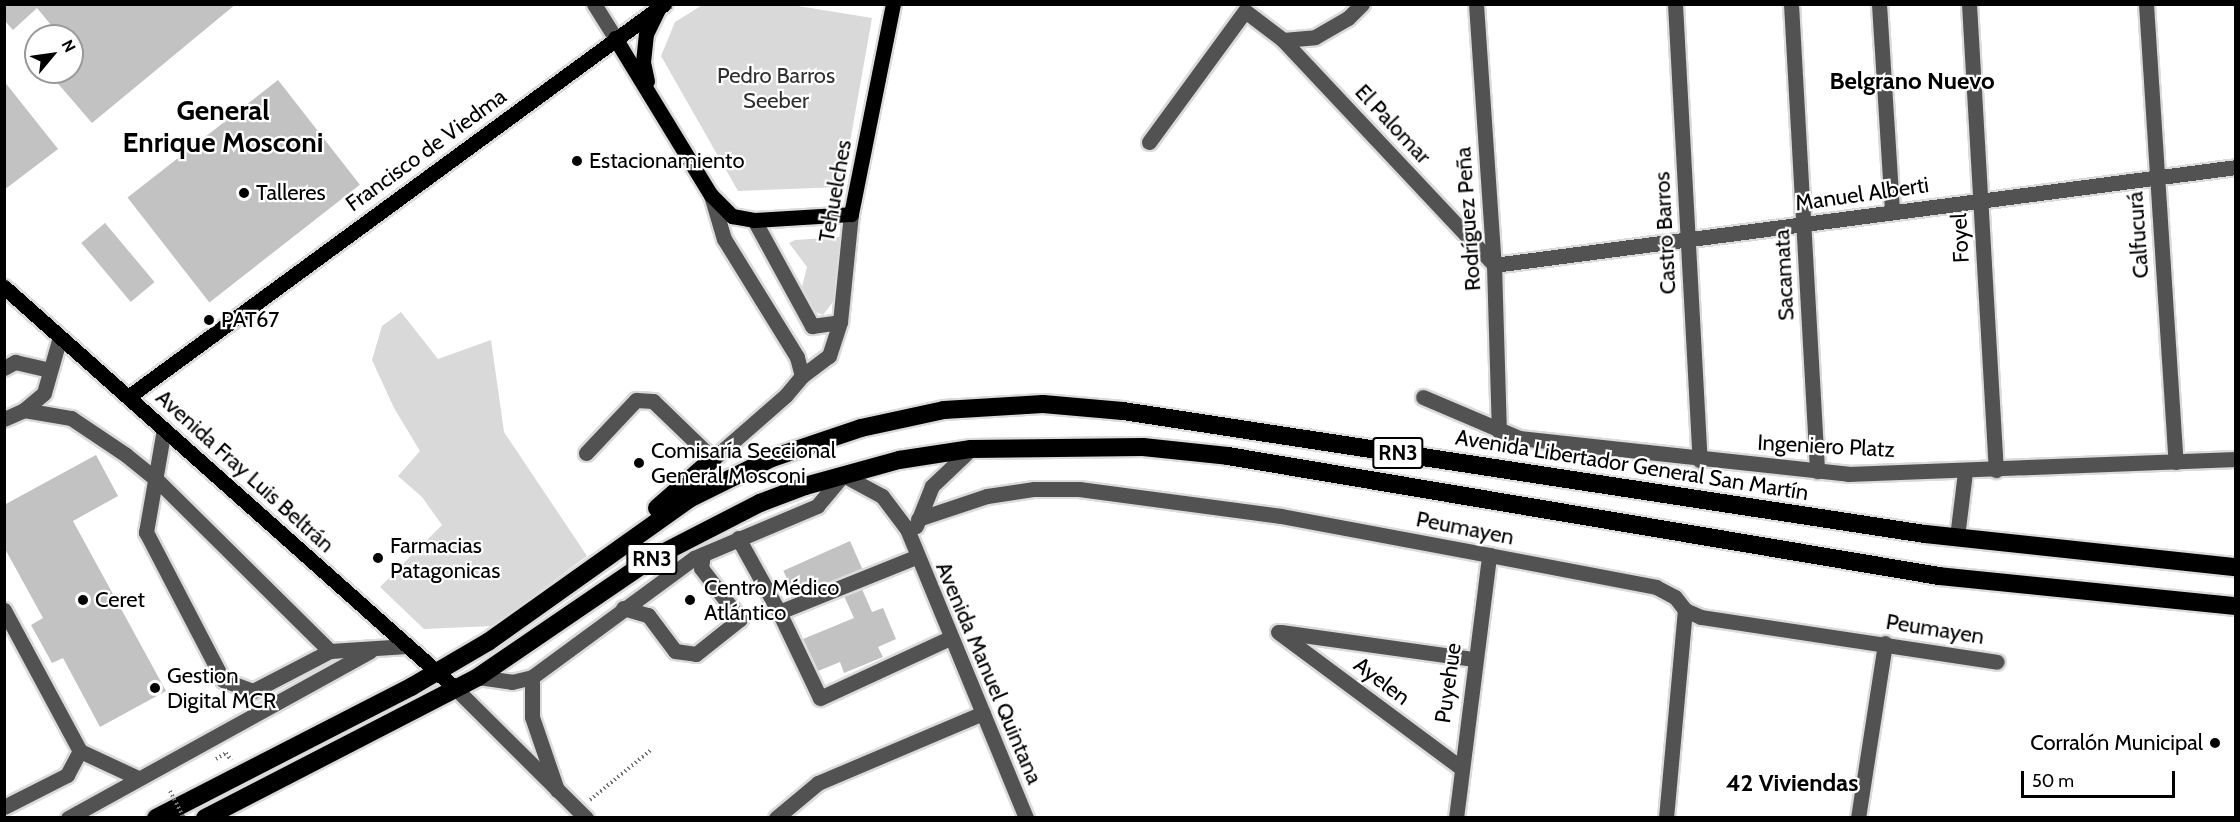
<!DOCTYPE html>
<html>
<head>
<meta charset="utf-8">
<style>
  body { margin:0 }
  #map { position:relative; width:2240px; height:822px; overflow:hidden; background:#fff; font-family:Cabin,sans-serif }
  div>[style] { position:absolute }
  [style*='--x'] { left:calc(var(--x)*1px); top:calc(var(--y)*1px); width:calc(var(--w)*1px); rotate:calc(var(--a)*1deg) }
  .green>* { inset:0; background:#d9d9d9 }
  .building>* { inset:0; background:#c2c2c2; transform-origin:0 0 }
  .path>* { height:4px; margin-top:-2px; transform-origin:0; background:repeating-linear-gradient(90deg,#747474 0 1.5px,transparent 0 4.5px) }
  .roads { filter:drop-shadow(2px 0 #dbdbdb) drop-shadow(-2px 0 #dbdbdb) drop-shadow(0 2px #dbdbdb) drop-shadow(0 -2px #dbdbdb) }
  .minor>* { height:15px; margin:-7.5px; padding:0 7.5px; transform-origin:7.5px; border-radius:7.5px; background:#525252 }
  .major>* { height:15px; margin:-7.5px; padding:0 7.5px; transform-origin:7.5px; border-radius:7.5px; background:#000 }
  .highway>* { height:18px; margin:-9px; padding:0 9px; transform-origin:9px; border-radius:9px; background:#000 }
  .path-bridge>* { height:4px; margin-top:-2px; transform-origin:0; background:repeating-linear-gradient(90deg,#747474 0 1.5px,transparent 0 4.5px) }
  .dots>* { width:16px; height:16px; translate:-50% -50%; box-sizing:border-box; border:3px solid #fff; border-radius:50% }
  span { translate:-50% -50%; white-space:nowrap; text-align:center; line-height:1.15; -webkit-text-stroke:4.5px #fff; paint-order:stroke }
  .shield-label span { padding:2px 4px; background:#fff; border:2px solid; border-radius:4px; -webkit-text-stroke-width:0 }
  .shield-label { font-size:21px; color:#000; font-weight:700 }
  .park-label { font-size:22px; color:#303030 }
  .street-label { font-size:22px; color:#000 }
  .poi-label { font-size:22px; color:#000 }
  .left { translate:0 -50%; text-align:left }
  .right { translate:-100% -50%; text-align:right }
  .neighbourhood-label { font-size:24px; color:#000; font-weight:700 }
  .district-label { font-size:28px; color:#000; font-weight:700 }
  .frame { position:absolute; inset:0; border:6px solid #000; pointer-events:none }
  .north { position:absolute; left:24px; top:24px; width:60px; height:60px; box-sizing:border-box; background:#fff; border:2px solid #999; border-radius:50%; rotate:61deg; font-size:16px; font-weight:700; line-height:24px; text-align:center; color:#000 }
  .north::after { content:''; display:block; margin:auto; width:21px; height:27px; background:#000; clip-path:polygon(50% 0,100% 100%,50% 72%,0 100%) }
  .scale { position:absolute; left:2021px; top:771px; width:154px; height:27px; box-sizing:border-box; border:3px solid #000; border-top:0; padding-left:8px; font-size:18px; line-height:21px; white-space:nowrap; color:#000; -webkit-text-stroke:4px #fff; paint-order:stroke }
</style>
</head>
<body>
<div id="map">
  <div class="green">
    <i style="clip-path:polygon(704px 4px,792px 5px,872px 18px,842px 187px,738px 191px,661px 56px,675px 22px)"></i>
    <i style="clip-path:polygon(840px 237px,833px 302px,823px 315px,808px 309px,801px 291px,807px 267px,789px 243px,795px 240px)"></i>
    <i style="clip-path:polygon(401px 312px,438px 359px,491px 340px,504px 432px,587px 556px,493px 626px,424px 629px,380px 587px,442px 525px,422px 497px,398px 476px,420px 451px,394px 408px,372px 360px,382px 326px)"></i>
  </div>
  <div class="building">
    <i style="clip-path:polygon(4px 4px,236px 4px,92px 123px,48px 72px,72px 72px,72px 36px,60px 36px,37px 8px,13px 30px,4px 20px)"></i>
    <i style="left:278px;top:80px;width:133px;height:191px;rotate:52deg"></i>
    <i style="clip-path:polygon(4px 81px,58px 149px,4px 190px)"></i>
    <i style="left:105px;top:223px;width:77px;height:31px;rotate:50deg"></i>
    <i style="clip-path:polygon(96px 455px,118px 496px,73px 521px,166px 691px,100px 727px,63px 658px,52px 663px,31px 625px,43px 618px,4px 547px,4px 505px)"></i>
    <i style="left:850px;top:541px;width:30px;height:73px;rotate:66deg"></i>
    <i style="clip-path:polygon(862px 589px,872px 612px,883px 608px,896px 639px,878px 647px,883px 657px,844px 673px,840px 662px,818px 671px,803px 639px,854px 618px,844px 596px)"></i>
  </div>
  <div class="path">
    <i style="--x:216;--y:759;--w:12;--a:-31"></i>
    <i style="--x:226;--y:753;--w:9;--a:54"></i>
    <i style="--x:590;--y:800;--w:80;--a:-39.4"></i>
  </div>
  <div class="roads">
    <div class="minor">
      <i style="--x:594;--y:4;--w:40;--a:58"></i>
      <i style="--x:1476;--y:4;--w:262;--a:86.1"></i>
      <i style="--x:1494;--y:265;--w:166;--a:88.3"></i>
      <i style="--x:1675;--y:4;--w:457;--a:86.9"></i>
      <i style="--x:1791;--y:4;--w:468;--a:86.8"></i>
      <i style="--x:1879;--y:4;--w:208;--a:86.4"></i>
      <i style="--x:1969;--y:4;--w:467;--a:86.7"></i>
      <i style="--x:2146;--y:4;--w:459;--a:86.3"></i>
      <i style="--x:1283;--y:40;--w:32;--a:-5"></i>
      <i style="--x:1315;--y:37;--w:38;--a:-30"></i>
      <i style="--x:1348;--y:18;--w:20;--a:-45"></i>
      <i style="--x:1149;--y:142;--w:162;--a:-53.8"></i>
      <i style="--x:1245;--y:11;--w:48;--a:37.3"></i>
      <i style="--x:1283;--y:40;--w:308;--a:46.8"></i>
      <i style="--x:754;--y:220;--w:121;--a:61.3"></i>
      <i style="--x:812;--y:326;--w:28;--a:-8"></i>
      <i style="--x:1494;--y:265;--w:748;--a:-7.52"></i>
      <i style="--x:4;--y:368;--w:13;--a:-29"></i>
      <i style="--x:15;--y:362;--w:35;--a:13"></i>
      <i style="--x:802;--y:376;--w:34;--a:-37"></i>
      <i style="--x:829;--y:356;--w:36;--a:-72"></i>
      <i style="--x:840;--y:322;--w:109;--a:-84.2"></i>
      <i style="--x:1423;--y:397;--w:104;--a:23.1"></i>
      <i style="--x:1519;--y:438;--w:331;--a:6.2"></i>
      <i style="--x:1848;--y:474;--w:388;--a:-2.2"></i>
      <i style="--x:24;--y:410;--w:26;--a:-40"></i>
      <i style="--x:44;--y:393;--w:58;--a:-74.1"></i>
      <i style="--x:4;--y:419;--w:22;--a:-24"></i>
      <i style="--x:24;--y:410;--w:48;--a:9.7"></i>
      <i style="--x:71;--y:418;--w:66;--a:33.9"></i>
      <i style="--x:126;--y:455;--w:40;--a:39"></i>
      <i style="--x:157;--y:480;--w:243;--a:44.7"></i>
      <i style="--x:330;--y:651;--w:77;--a:-3.7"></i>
      <i style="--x:164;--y:429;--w:105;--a:99.9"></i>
      <i style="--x:146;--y:532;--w:167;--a:62.5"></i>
      <i style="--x:223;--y:680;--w:32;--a:20"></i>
      <i style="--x:253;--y:691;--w:87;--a:-27.5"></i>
      <i style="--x:586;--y:453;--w:73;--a:-46.7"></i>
      <i style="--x:636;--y:400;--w:17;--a:3"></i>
      <i style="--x:653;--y:401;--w:83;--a:44"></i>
      <i style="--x:713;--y:459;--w:97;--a:-41.2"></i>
      <i style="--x:786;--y:395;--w:25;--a:-50"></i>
      <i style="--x:802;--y:376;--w:20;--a:-105"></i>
      <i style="--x:797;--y:357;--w:139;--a:-121.7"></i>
      <i style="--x:724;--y:239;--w:46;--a:-106.5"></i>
      <i style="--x:918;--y:519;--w:73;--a:-18.4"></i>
      <i style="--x:987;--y:496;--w:48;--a:-8.5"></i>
      <i style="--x:1034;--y:489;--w:45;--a:0"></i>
      <i style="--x:1079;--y:489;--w:204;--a:7.6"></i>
      <i style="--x:1281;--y:516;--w:212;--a:10.6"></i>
      <i style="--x:1489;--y:555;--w:170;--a:10.8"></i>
      <i style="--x:1656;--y:587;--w:21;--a:28"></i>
      <i style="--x:1675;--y:597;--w:16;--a:52"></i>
      <i style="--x:1685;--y:610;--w:17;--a:24"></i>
      <i style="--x:1701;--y:617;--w:299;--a:8.6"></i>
      <i style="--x:916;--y:526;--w:43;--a:-68.2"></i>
      <i style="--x:932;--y:486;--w:54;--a:-43.5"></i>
      <i style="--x:1957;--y:537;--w:65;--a:-83"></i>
      <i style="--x:738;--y:538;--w:85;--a:61"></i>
      <i style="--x:779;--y:612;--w:95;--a:64.5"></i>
      <i style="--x:820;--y:698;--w:143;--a:-24.8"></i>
      <i style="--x:623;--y:608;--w:26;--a:16"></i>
      <i style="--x:648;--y:615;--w:45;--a:53.1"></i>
      <i style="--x:675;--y:651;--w:21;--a:8"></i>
      <i style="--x:696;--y:654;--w:56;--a:-38.5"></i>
      <i style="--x:740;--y:619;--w:64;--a:-127.4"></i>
      <i style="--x:701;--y:568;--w:14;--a:-82"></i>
      <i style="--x:4;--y:610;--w:160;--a:61.7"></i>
      <i style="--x:80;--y:751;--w:64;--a:25"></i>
      <i style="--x:779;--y:612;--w:148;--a:-21.9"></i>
      <i style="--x:1278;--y:632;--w:227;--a:36.6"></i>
      <i style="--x:1281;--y:632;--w:195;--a:8"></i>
      <i style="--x:478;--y:677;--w:34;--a:8"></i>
      <i style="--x:512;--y:682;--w:21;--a:-14"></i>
      <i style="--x:455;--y:688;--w:185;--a:44.8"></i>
      <i style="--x:557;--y:790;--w:77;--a:-108.9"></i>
      <i style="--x:532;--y:717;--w:40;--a:-90"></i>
      <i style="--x:532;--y:677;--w:201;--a:-36.3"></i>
      <i style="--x:694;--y:558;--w:134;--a:-22.9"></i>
      <i style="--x:817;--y:506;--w:40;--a:-50"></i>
      <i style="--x:843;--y:475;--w:44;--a:28.3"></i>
      <i style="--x:882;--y:496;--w:41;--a:52.9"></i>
      <i style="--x:907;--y:529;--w:313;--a:67.6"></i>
      <i style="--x:4;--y:807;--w:71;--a:-26.9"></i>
      <i style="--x:67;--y:775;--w:27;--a:-62"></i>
      <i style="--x:68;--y:818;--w:345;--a:-28.9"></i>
      <i style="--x:776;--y:818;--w:55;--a:-39.8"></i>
      <i style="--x:818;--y:783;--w:179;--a:-23"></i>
      <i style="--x:1456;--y:818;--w:265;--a:-82.8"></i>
      <i style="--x:1666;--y:818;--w:209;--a:-84.8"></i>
      <i style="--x:1858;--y:818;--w:177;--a:-81.2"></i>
    </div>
    <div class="major">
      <i style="--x:615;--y:38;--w:184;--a:58.6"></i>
      <i style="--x:711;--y:195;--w:30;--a:45"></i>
      <i style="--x:732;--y:216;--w:22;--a:10"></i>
      <i style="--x:754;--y:220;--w:97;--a:-3.5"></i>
      <i style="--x:851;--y:214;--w:214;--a:-78.7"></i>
      <i style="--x:647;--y:81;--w:19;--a:-102"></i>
      <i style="--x:643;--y:62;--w:28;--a:-84"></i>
      <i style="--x:646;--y:34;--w:28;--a:-64"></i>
      <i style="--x:4;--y:287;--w:603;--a:41.64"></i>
      <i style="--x:128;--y:397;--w:665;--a:-36.25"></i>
    </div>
    <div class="highway">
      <i style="--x:657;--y:508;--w:74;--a:-41.2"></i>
      <i style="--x:156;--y:818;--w:287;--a:-27.2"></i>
      <i style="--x:411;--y:687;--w:89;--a:-30.3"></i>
      <i style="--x:488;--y:642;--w:247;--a:-35.4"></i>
      <i style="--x:689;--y:499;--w:93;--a:-26.3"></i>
      <i style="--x:772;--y:458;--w:94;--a:-18.6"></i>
      <i style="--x:861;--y:428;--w:85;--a:-12.2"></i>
      <i style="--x:944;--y:410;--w:99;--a:-3.5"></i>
      <i style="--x:1043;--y:404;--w:80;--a:5"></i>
      <i style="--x:1123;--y:411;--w:811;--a:8.72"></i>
      <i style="--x:1925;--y:534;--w:313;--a:6.1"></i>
      <i style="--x:205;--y:818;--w:307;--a:-27.3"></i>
      <i style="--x:478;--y:677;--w:209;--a:-34.3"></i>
      <i style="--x:651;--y:559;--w:123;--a:-27.2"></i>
      <i style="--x:760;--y:503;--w:48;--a:-20.7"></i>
      <i style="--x:805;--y:486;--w:98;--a:-15.5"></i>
      <i style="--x:899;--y:460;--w:73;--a:-8.7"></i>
      <i style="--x:971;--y:449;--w:172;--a:-0.7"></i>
      <i style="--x:1143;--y:447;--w:85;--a:6"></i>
      <i style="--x:1228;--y:456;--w:721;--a:9.58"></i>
      <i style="--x:1939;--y:576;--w:299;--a:5.8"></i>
    </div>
  </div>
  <div class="path-bridge">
    <i style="--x:170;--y:791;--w:30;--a:63"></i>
  </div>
  <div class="dots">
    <i style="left:577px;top:161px;background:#000"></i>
    <i style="left:244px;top:193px;background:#000"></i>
    <i style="left:209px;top:320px;background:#000"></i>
    <i style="left:639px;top:463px;background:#000"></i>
    <i style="left:378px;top:558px;background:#000"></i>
    <i style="left:83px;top:600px;background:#000"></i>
    <i style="left:690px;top:600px;background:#000"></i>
    <i style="left:155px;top:688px;background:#000"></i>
    <i style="left:2215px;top:743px;background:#000"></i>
  </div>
  <div class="shield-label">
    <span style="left:1398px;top:453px">RN3</span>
    <span style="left:652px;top:559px">RN3</span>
  </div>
  <div class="park-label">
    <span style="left:776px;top:88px">Pedro Barros<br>Seeber</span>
  </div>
  <div class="street-label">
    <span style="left:1393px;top:124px;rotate:47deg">El Palomar</span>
    <span style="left:426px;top:150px;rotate:-36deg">Francisco de Viedma</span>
    <span style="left:835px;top:191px;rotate:-80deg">Tehuelches</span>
    <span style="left:1862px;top:194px;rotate:-8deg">Manuel Alberti</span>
    <span style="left:1468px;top:219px;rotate:-94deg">Rodríguez Peña</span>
    <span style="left:1665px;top:233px;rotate:-93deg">Castro Barros</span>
    <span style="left:2138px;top:235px;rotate:-94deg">Calfucurá</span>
    <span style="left:1960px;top:238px;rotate:-93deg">Foyel</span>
    <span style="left:1784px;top:275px;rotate:-93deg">Sacamata</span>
    <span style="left:1826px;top:446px;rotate:3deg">Ingeniero Platz</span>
    <span style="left:1632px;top:465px;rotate:9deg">Avenida Libertador General San Martín</span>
    <span style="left:245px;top:471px;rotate:42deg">Avenida Fray Luis Beltrán</span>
    <span style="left:1465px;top:528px;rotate:11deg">Peumayen</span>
    <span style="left:1935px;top:629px;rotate:9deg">Peumayen</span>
    <span style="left:989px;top:673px;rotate:67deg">Avenida Manuel Quintana</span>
    <span style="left:1382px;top:681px;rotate:37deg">Ayelen</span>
    <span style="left:1448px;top:683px;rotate:-82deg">Puyehue</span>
  </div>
  <div class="poi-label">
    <span class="left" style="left:589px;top:161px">Estacionamiento</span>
    <span class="left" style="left:256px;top:193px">Talleres</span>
    <span class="left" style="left:221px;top:320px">PAT67</span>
    <span class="left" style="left:651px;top:463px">Comisaría Seccional<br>General Mosconi</span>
    <span class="left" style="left:390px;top:558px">Farmacias<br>Patagonicas</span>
    <span class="left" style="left:704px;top:600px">Centro Médico<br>Atlántico</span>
    <span class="left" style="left:95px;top:600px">Ceret</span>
    <span class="left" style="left:167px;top:688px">Gestion<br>Digital MCR</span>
    <span class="right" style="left:2203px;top:743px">Corralón Municipal</span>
  </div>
  <div class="neighbourhood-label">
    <span style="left:1912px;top:81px">Belgrano Nuevo</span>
    <span style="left:1792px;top:783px">42 Viviendas</span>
  </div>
  <div class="district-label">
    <span style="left:223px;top:126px">General<br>Enrique Mosconi</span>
  </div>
  <div class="frame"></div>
  <div class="north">N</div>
  <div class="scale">50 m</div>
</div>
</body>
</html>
